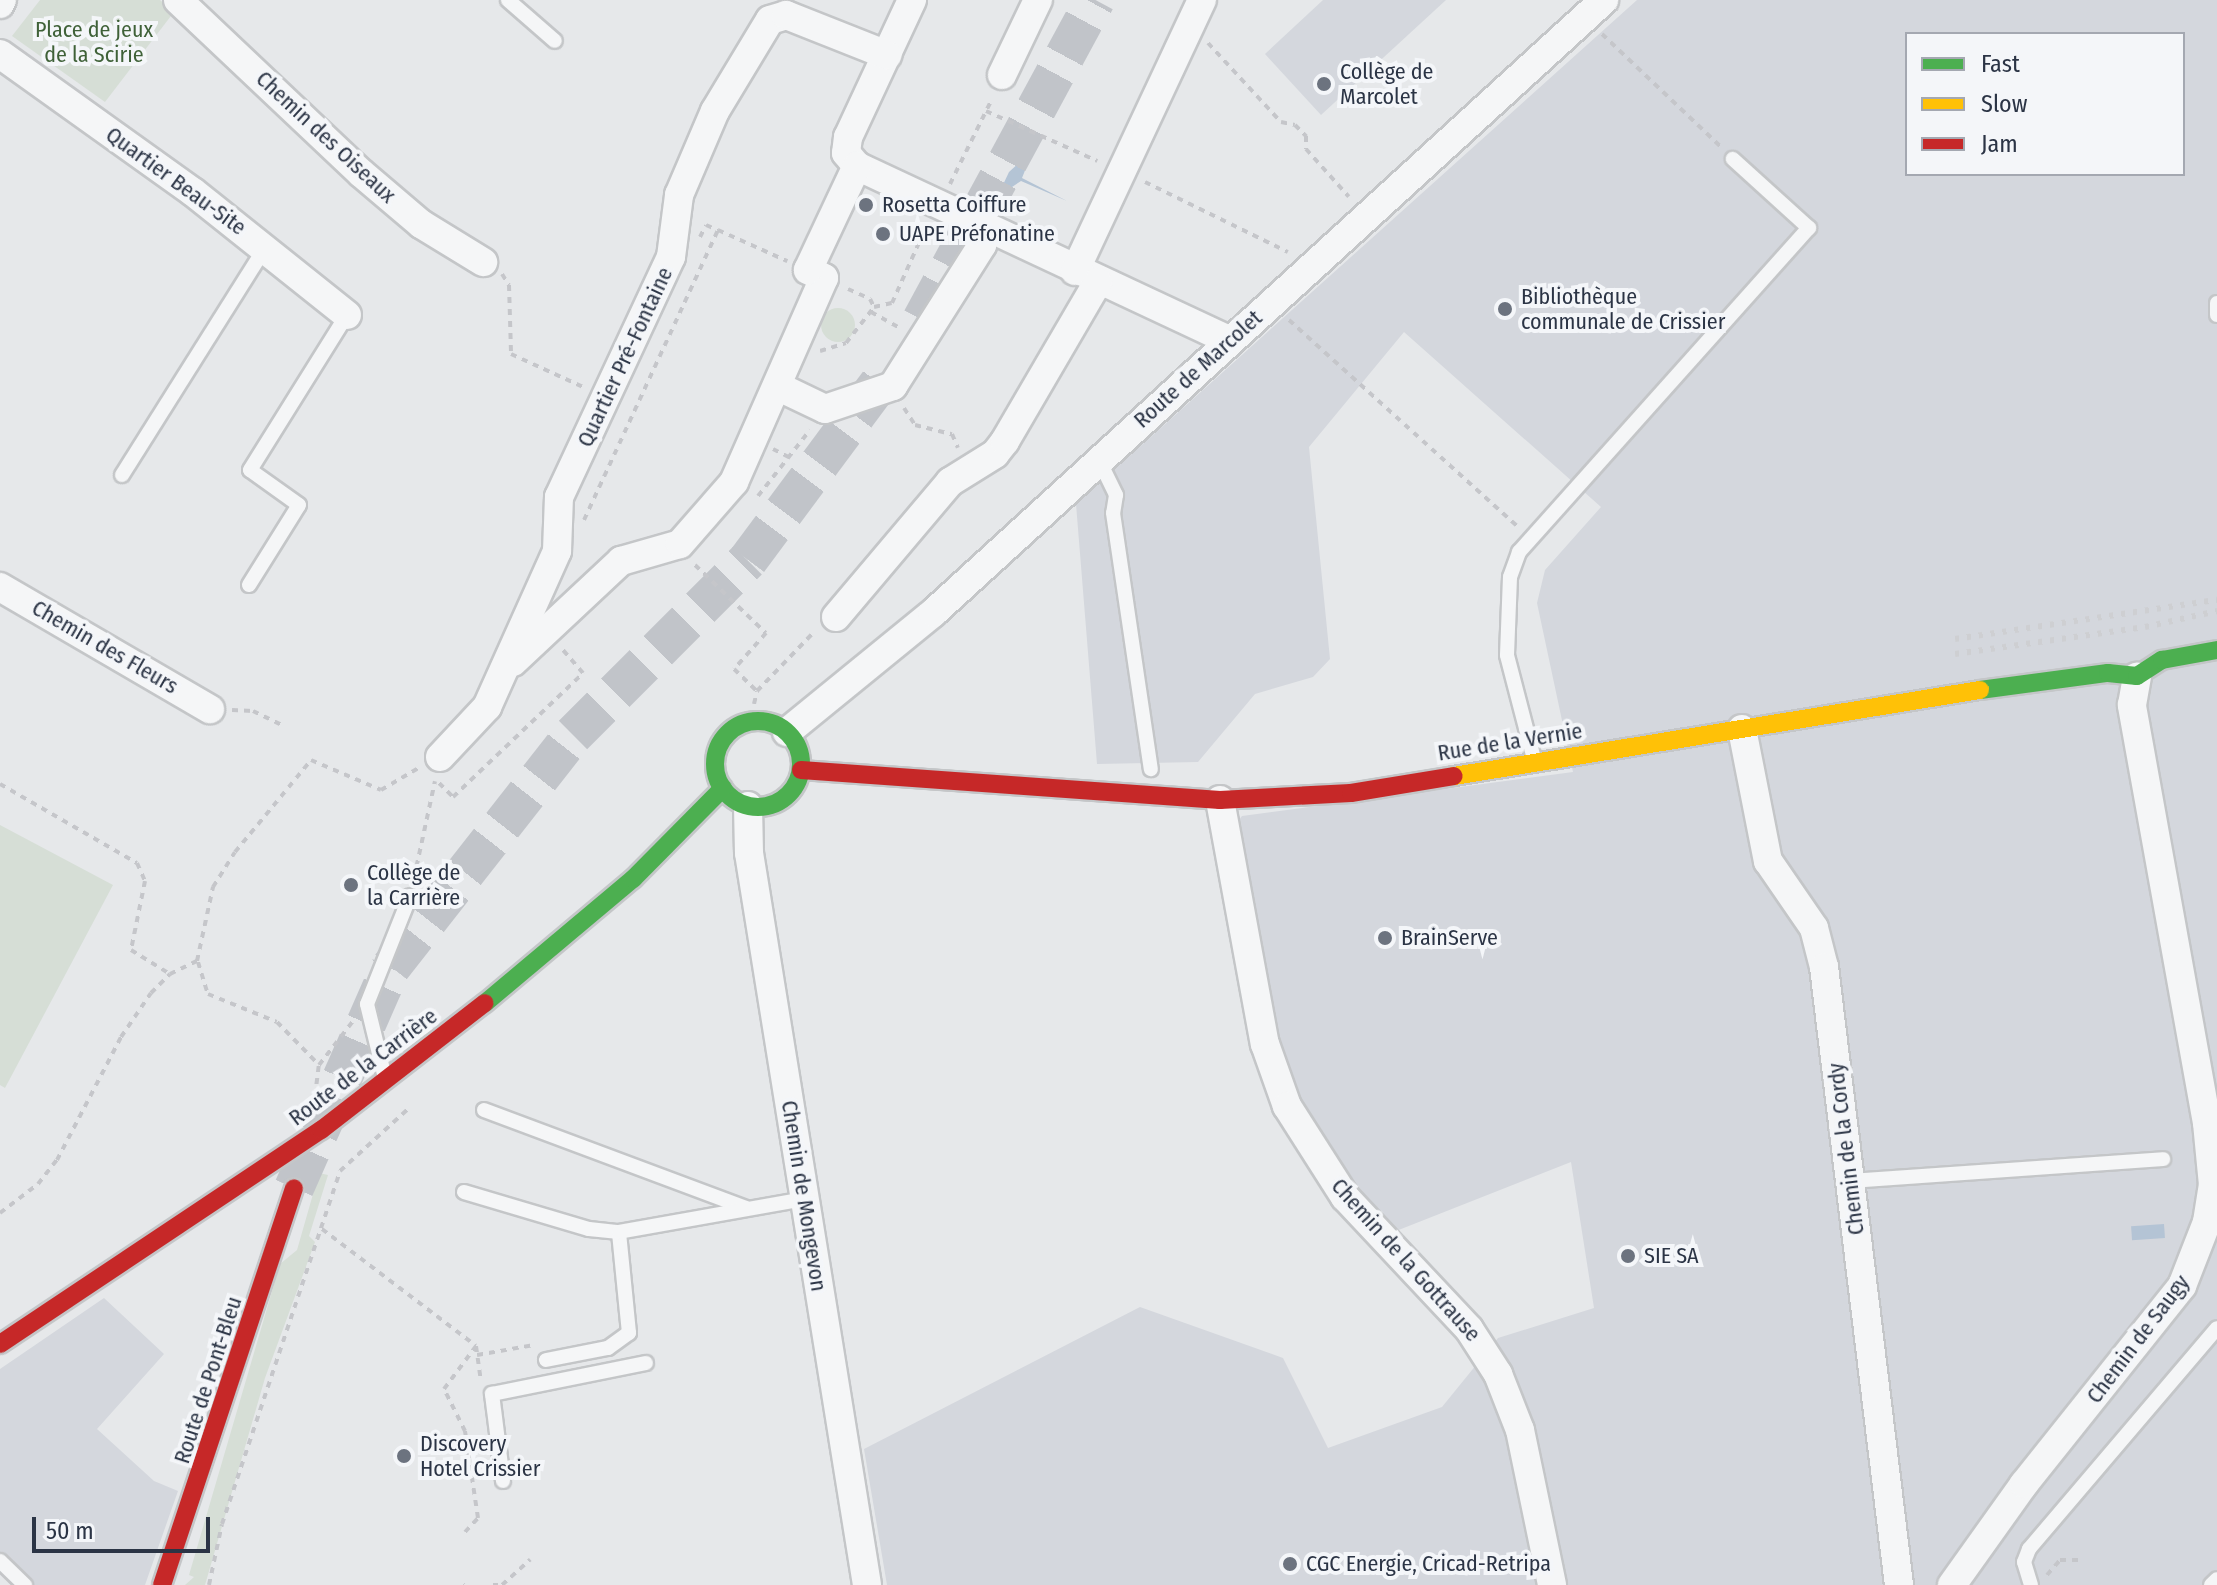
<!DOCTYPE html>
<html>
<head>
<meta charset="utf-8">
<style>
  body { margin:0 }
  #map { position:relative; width:2217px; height:1585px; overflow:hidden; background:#e6e8ea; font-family:"Fira Sans Condensed",sans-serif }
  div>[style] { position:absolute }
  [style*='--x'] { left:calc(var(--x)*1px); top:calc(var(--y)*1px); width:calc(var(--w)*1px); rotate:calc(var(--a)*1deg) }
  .built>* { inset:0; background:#d4d7dd }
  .green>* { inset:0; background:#d6ded6 }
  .round { border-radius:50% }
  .water>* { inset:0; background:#b4c4d5; transform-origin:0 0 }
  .secondary-tunnel>* { height:40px; margin-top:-20px; transform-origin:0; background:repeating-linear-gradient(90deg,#c1c4c9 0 40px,transparent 0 60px) }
  .path>* { height:4px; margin-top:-2px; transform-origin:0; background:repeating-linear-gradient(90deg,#c5c6ca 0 6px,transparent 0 12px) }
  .roads { filter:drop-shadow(2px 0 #c4c6c8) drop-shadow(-2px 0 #c4c6c8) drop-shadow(0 2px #c4c6c8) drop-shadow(0 -2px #c4c6c8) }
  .lane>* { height:14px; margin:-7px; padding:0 7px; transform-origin:7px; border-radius:7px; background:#f5f6f7 }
  .street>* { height:28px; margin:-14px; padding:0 14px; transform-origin:14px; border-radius:14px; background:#f5f6f7 }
  .fast>* { height:18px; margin:-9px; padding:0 9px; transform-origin:9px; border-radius:9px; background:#4caf50 }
  .fast>.ring { margin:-9px; padding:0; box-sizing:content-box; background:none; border:18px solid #4caf50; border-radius:50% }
  .slow>* { height:18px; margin:-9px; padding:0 9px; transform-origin:9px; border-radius:9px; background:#ffc107 }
  .jam>* { height:18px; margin:-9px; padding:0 9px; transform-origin:9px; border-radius:9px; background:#c62828 }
  .rail>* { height:6px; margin-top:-3px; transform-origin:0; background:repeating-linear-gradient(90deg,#cecfd2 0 4px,transparent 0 12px) }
  .dots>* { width:22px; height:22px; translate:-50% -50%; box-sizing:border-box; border:4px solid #f4f6f9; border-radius:50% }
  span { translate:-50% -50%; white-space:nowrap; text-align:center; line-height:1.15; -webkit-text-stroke:8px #f4f6f9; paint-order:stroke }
  .park-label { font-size:22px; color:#3f6138 }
  .poi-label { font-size:22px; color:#2b3445 }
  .left { translate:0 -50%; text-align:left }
  .street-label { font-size:22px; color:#2b3445 }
  .legend { position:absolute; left:1905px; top:32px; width:280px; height:144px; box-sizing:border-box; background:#f4f6f9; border:2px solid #a4a8b1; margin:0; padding:10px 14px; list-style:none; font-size:24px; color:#2b3445 }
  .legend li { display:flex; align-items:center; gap:16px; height:40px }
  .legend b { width:40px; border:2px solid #a4a8b1 }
  .scale { position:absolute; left:32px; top:1517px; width:178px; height:36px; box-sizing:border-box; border:4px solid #2b3445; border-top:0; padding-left:10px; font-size:24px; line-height:28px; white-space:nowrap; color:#2b3445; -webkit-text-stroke:6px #f4f6f9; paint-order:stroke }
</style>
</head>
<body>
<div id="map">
  <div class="built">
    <i style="clip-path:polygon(1323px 0,1446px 0,1321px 115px,1265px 54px)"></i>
    <i style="clip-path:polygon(evenodd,1637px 0,2217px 0,2217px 1585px,887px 1585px,864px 1449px,1140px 1307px,1283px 1358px,1328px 1448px,1442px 1407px,1498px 1338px,1594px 1308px,1571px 1162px,1391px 1233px,1314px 1136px,1272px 1044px,1231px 830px,1242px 816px,1573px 772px,1537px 603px,1545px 570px,1601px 507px,1404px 332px,1309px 447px,1330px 659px,1313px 677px,1255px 694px,1198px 762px,1097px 764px,1076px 504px,1637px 0,1907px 34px,2183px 34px,2183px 174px,1907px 174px,1907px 34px)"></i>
    <i style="clip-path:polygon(104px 1298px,164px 1354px,97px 1429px,154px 1481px,178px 1491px,145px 1585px,11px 1585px,0 1574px,0 1369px)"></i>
  </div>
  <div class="green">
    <i style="clip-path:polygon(40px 0,160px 0,174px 12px,105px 102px,12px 36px)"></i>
    <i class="round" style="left:821px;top:308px;width:34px;height:34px"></i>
    <i style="clip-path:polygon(0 825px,113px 885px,5px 1088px,0 1085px)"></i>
    <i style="clip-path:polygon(319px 1173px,328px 1175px,309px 1236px,315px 1242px,265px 1378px,205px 1585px,185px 1585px,194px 1577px,189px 1575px,280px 1264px,297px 1250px)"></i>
  </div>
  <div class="water">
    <i style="clip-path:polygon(1022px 160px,1028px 163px,1022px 178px,1067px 201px,1021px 181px,1006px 191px,1001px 189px,1009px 172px)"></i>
    <i style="left:2164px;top:1224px;width:14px;height:33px;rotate:86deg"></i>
  </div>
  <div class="secondary-tunnel">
    <i style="--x:922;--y:320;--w:364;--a:-61.6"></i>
    <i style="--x:294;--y:1188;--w:241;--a:-66.3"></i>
    <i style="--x:391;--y:967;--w:295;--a:-51.9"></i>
    <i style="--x:573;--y:735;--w:247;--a:-45"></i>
    <i style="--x:748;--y:560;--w:237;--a:-53.4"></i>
  </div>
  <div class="path">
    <i style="--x:1602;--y:34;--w:163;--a:43.5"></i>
    <i style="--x:1208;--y:43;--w:108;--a:47.3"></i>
    <i style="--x:1281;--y:122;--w:14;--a:12"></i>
    <i style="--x:1295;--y:125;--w:16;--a:45"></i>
    <i style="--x:1306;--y:136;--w:13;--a:90"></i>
    <i style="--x:1306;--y:149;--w:64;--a:48.1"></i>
    <i style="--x:986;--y:111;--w:122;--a:24.2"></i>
    <i style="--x:1145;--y:182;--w:159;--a:26.1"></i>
    <i style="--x:950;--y:184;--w:95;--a:-63.7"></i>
    <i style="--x:700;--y:237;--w:13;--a:-63"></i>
    <i style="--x:706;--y:225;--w:13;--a:23"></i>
    <i style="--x:502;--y:274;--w:13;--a:58"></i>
    <i style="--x:509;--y:285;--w:69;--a:88.3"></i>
    <i style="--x:511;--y:354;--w:79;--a:24.6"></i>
    <i style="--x:848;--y:289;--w:24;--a:24"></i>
    <i style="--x:870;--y:299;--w:9;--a:63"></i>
    <i style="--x:871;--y:312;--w:33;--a:29"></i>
    <i style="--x:1289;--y:320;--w:307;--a:42.1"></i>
    <i style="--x:820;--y:351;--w:27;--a:-17"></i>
    <i style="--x:846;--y:343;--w:46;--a:-52.1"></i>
    <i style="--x:874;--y:307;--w:18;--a:-13"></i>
    <i style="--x:892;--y:303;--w:83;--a:-65.9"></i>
    <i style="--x:904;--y:408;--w:20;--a:57"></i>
    <i style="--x:915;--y:425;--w:38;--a:14"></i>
    <i style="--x:952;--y:434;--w:15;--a:67"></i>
    <i style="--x:773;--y:449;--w:18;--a:27"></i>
    <i style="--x:758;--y:496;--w:84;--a:-51.8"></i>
    <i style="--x:584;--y:520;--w:319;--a:-65.2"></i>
    <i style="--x:718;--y:230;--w:76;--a:24.2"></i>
    <i style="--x:695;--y:565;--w:98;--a:43.8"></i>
    <i style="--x:766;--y:633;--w:48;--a:131.6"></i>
    <i style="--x:734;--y:669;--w:32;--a:44"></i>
    <i style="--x:754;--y:704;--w:13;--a:-77"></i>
    <i style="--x:757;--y:691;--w:82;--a:-46"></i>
    <i style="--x:232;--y:710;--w:21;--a:3"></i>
    <i style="--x:253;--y:711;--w:34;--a:26"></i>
    <i style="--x:439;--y:783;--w:20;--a:45"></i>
    <i style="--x:453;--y:797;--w:180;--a:-43.6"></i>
    <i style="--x:583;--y:673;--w:32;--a:-131"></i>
    <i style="--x:0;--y:784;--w:158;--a:30"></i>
    <i style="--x:137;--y:863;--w:20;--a:66"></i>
    <i style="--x:145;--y:881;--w:70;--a:101.5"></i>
    <i style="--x:131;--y:950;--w:46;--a:31.6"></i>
    <i style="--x:414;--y:878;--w:99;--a:-77.8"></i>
    <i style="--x:198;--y:962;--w:34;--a:73"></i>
    <i style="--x:208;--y:994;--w:74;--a:22.1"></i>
    <i style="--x:277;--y:1022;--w:60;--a:45.7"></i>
    <i style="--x:315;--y:1096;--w:31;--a:-83"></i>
    <i style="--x:319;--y:1065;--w:56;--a:-52.3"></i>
    <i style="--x:0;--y:1213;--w:48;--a:-37.3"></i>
    <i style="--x:38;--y:1184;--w:31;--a:-52"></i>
    <i style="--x:57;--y:1160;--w:139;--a:-62.5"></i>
    <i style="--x:121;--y:1037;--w:53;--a:-55.7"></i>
    <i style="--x:151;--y:993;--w:27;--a:-45"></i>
    <i style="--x:170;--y:974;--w:30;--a:-26"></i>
    <i style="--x:197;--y:961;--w:76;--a:-77.8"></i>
    <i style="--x:213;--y:887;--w:41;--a:-57.8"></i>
    <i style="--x:235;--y:852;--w:119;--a:-50.4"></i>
    <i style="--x:311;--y:760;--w:76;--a:23.2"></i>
    <i style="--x:381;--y:790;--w:45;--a:-30.5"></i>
    <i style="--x:322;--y:1229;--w:193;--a:37.2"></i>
    <i style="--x:476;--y:1346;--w:34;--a:82"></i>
    <i style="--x:477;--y:1355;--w:58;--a:-10"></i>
    <i style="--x:465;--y:1532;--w:19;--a:-47"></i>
    <i style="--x:478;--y:1518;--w:88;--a:-98.5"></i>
    <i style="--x:465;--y:1431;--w:47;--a:-116.6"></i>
    <i style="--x:444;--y:1389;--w:54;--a:-53.3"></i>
    <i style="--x:2047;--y:1575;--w:20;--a:-49"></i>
    <i style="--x:2060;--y:1560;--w:20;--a:0"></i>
    <i style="--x:463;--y:1584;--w:1;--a:45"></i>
    <i style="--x:209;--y:1585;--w:62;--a:-78"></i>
    <i style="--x:222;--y:1524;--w:372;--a:-71.5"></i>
    <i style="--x:340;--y:1171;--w:95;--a:-42.4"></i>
    <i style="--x:493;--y:1585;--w:5;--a:0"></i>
    <i style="--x:502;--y:1585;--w:38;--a:-42"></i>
  </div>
  <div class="roads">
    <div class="lane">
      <i style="--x:508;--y:0;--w:62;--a:41.1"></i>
      <i style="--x:2217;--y:303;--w:12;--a:90"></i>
      <i style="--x:1099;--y:460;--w:39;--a:64"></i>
      <i style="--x:1116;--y:495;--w:18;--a:99"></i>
      <i style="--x:1113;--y:513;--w:259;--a:81.6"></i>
      <i style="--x:122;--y:475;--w:268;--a:-57.8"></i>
      <i style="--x:249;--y:585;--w:94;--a:-58"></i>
      <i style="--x:299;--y:505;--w:60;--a:-144.5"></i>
      <i style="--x:250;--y:470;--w:183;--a:-58"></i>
      <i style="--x:1534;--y:759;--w:107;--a:-104.6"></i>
      <i style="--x:1507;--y:655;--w:78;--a:-87.8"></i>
      <i style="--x:1510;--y:577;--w:27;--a:-70"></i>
      <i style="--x:1519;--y:552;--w:435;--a:-48.2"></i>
      <i style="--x:1809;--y:228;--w:103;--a:-137.8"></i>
      <i style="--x:385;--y:1078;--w:76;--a:-103.7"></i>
      <i style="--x:367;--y:1004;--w:116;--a:-68.3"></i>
      <i style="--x:484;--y:1110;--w:280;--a:20.5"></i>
      <i style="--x:1850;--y:1181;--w:314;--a:-4"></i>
      <i style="--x:464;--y:1192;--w:130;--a:16.5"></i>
      <i style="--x:589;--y:1229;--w:30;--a:6"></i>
      <i style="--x:546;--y:1360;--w:63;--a:-11"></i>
      <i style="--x:608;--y:1348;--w:26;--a:-36"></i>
      <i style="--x:629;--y:1333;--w:101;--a:-95.7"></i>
      <i style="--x:619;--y:1232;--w:189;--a:-10.1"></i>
      <i style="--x:503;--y:1481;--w:88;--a:-97.2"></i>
      <i style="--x:492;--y:1394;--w:157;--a:-11.4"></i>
      <i style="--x:0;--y:1561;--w:35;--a:44"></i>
      <i style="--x:2031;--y:1585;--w:24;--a:-107"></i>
      <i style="--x:2024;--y:1562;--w:14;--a:-69"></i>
      <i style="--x:2029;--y:1549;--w:290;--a:-49.6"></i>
      <i style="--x:2211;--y:1585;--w:8;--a:-45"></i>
    </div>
    <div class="street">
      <i style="--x:178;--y:0;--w:252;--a:43.4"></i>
      <i style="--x:361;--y:173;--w:79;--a:40.4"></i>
      <i style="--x:421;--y:224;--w:73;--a:31.5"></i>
      <i style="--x:912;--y:0;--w:151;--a:115"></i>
      <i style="--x:848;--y:137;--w:16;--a:97"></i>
      <i style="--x:846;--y:153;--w:17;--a:50"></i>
      <i style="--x:857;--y:166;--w:411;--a:25.1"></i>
      <i style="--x:0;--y:4;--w:4;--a:-63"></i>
      <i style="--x:0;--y:54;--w:237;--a:35.6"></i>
      <i style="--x:193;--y:192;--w:197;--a:38.6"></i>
      <i style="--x:1002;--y:75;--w:83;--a:-64.4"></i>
      <i style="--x:1075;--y:271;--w:299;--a:-64.9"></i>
      <i style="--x:777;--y:386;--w:53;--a:25.6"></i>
      <i style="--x:825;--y:409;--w:72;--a:-18.7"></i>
      <i style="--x:893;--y:386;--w:167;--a:-57.7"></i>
      <i style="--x:982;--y:245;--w:16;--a:-83"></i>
      <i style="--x:0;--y:587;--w:243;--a:30.2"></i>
      <i style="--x:836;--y:617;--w:177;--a:-49.8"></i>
      <i style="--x:950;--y:482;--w:53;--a:-31.9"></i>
      <i style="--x:995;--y:454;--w:16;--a:-52"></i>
      <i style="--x:1005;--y:441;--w:184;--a:-59.7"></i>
      <i style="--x:513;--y:662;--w:148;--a:-43.1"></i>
      <i style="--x:621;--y:561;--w:61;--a:-16.1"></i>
      <i style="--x:680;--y:544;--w:82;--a:-48.9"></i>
      <i style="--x:734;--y:482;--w:223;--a:-66.2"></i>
      <i style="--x:824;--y:278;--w:18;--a:-153"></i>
      <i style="--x:808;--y:270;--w:115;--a:-64.8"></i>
      <i style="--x:1742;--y:729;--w:135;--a:78.9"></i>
      <i style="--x:1768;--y:861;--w:81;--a:55.5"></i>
      <i style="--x:1814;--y:928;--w:40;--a:75.6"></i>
      <i style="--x:1824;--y:967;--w:623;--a:83.08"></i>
      <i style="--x:787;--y:732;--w:188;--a:-39.2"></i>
      <i style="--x:933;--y:613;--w:909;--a:-42.41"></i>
      <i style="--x:440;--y:757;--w:69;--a:-46.8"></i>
      <i style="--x:487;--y:707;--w:171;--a:-65.8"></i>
      <i style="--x:557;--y:551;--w:54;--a:-87.9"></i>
      <i style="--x:559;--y:497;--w:265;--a:-65"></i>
      <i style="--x:671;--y:257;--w:63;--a:-82.6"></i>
      <i style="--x:679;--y:195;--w:91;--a:-66.8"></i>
      <i style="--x:715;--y:111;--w:106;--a:-58.9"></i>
      <i style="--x:770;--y:20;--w:17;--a:-17"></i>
      <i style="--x:786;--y:15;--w:109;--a:21.6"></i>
      <i style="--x:1220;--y:800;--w:248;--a:79.6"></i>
      <i style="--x:1265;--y:1044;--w:66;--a:70.5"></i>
      <i style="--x:1287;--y:1106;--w:108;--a:57.5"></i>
      <i style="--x:1345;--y:1197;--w:181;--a:46.8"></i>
      <i style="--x:1469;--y:1329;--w:54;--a:57.2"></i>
      <i style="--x:1498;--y:1374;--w:60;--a:68.6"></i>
      <i style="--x:1520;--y:1430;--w:158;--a:78.3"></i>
      <i style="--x:748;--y:806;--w:47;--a:88.8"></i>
      <i style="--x:749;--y:853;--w:741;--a:80.84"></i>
      <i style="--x:1952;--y:1585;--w:124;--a:-54.5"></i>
      <i style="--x:2024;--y:1484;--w:253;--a:-51.4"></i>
      <i style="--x:2182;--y:1286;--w:69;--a:-68.7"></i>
      <i style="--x:2207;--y:1222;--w:37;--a:-81"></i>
      <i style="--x:2213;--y:1185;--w:62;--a:-95.5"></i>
      <i style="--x:2207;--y:1123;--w:425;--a:-100.2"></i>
      <i style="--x:2132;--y:705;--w:29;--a:-80"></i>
    </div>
    <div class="fast">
      <i style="--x:1980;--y:690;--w:129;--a:-7.6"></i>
      <i style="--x:2108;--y:673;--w:29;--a:6"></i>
      <i style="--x:2137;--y:676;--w:30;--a:-33"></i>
      <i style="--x:2162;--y:660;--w:56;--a:-10.3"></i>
      <i class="ring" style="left:715px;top:721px;width:68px;height:68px"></i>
      <i style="--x:485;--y:1003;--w:193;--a:-40"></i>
      <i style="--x:633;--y:879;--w:128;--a:-45.3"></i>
    </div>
    <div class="slow">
      <i style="--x:1454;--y:776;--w:533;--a:-9.29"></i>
    </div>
    <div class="jam">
      <i style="--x:801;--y:770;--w:420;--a:4.1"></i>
      <i style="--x:1220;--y:800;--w:131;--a:-3.1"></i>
      <i style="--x:1351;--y:793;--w:104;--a:-9.4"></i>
      <i style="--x:0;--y:1344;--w:386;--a:-33.7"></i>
      <i style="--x:321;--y:1130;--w:207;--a:-37.8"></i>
      <i style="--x:162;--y:1585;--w:418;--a:-71.6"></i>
    </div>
  </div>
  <div class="rail">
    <i style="--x:1955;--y:639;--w:265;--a:-8.5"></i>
    <i style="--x:1955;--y:654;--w:192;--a:-8.1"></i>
    <i style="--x:2145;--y:627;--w:74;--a:-12.5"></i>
  </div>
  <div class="dots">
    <i style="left:1324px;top:84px;background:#6c737f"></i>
    <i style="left:866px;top:205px;background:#6c737f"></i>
    <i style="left:883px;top:234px;background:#6c737f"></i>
    <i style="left:1505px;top:309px;background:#6c737f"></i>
    <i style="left:351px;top:885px;background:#6c737f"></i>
    <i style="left:1385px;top:938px;background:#6c737f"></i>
    <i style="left:1628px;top:1256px;background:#6c737f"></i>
    <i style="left:404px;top:1456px;background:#6c737f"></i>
    <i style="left:1290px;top:1564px;background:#6c737f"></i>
  </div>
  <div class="park-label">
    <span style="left:94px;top:42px">Place de jeux<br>de la Scirie</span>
  </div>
  <div class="poi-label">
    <span class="left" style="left:1340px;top:84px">Collège de<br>Marcolet</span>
    <span class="left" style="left:882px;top:205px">Rosetta Coiffure</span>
    <span class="left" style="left:899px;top:234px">UAPE Préfonatine</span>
    <span class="left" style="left:1521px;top:309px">Bibliothèque<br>communale de Crissier</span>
    <span class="left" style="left:367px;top:885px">Collège de<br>la Carrière</span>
    <span class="left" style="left:1401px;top:938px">BrainServe</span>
    <span class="left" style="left:1644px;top:1256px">SIE SA</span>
    <span class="left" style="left:420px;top:1456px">Discovery<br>Hotel Crissier</span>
    <span class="left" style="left:1306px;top:1564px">CGC Energie, Cricad-Retripa</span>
  </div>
  <div class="street-label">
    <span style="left:326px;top:137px;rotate:43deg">Chemin des Oiseaux</span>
    <span style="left:176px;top:181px;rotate:36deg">Quartier Beau-Site</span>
    <span style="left:625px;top:357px;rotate:-65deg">Quartier Pré-Fontaine</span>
    <span style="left:1198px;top:369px;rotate:-42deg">Route de Marcolet</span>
    <span style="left:105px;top:647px;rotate:30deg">Chemin des Fleurs</span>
    <span style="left:1510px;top:742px;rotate:-9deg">Rue de la Vernie</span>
    <span style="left:363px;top:1067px;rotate:-37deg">Route de la Carrière</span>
    <span style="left:1846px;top:1149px;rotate:-97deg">Chemin de la Cordy</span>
    <span style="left:804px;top:1196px;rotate:81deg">Chemin de Mongevon</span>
    <span style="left:1406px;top:1260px;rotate:48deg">Chemin de la Gottrause</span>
    <span style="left:2138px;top:1339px;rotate:-53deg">Chemin de Saugy</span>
    <span style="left:208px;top:1380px;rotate:-72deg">Route de Pont-Bleu</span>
  </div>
  <ul class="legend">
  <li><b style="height:10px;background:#4caf50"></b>Fast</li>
  <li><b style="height:10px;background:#ffc107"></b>Slow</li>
  <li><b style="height:10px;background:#c62828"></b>Jam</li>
  </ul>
  <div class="scale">50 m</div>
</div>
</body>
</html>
